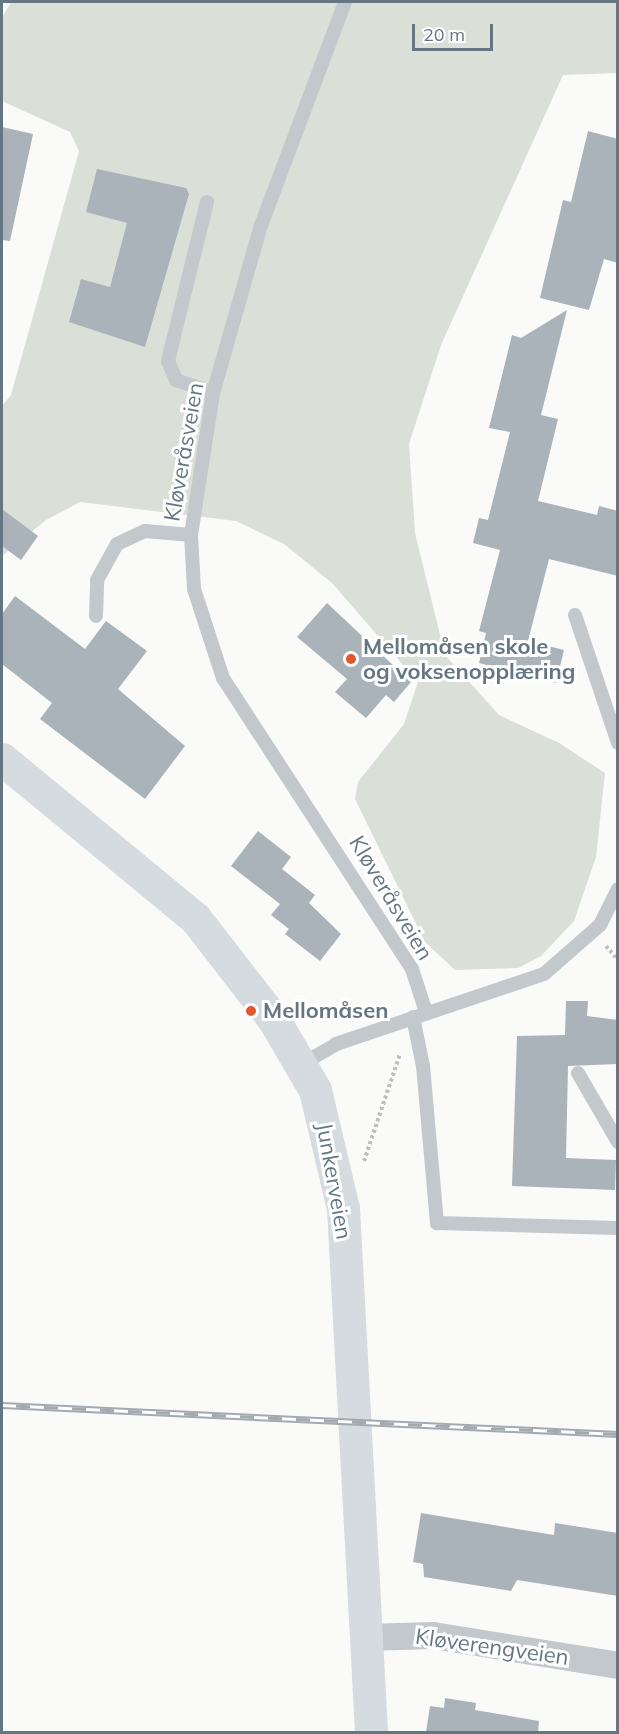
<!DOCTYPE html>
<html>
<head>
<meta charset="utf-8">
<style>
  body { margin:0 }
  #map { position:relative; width:619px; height:1734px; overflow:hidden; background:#fafaf8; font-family:Mulish,sans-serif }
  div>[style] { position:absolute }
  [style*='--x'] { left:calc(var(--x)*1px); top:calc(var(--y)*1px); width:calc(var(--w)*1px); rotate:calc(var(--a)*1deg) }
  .green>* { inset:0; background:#dadfd7 }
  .building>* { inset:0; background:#aab3b9 }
  .path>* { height:4px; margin-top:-2px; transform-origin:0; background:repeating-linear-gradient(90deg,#bbbfc2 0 3px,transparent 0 6px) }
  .lane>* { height:14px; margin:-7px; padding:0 7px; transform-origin:7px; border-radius:7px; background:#c3c8cc }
  .street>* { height:27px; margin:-13.5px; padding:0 13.5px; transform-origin:13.5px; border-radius:13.5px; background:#c3c8cc }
  .secondary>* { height:33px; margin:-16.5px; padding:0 16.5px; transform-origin:16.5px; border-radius:16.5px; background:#d6dbdf }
  .rail>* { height:7px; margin-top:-3.5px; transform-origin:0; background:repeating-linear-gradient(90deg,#fff 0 14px,#a2aab0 0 28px); box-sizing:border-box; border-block:2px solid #a2aab0 }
  .dots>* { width:16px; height:16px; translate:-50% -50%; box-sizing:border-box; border:3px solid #fff; border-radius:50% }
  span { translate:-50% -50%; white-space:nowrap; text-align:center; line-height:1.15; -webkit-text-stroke:6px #fff; paint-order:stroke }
  .street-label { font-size:22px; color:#657683 }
  .poi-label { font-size:22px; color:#657683; font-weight:700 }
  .left { translate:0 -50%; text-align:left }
  .frame { position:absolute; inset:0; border:3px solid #657683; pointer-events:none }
  .scale { position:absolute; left:412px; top:24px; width:81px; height:27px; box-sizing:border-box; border:3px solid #657683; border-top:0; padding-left:8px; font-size:18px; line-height:21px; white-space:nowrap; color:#657683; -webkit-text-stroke:4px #fff; paint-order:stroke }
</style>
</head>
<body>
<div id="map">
  <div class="green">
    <i style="clip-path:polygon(11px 2px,617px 2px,617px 73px,563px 75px,441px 345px,409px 444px,415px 533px,445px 655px,499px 715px,559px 743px,605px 773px,596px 857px,574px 921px,541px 956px,518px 968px,455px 970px,425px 942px,355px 799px,358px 782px,404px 724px,418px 682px,332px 583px,284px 544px,236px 521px,80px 502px,46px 520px,2px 556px,2px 406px,11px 395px,79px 151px,70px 132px,2px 101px,2px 18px)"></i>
  </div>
  <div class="building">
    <i style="clip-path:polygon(2px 127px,33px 134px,10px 241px,2px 240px)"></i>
    <i style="clip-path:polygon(588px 131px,618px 139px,618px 263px,604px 259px,589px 310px,540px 298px,563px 200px,571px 202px)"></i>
    <i style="clip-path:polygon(97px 169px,186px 188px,189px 194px,145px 347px,69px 322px,81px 279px,110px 287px,127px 223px,86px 212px)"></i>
    <i style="clip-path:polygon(567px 310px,541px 415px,558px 419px,538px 501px,597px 515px,599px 506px,618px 511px,618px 576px,549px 559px,528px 641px,564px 650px,556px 683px,479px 663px,486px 633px,479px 631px,500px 550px,473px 543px,479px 518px,488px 520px,510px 432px,489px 428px,512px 335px,521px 338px)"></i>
    <i style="clip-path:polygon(2px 509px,38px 536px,21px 560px,2px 546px)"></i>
    <i style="clip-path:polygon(15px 596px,85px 649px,106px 621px,147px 651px,118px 689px,185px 746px,145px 799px,40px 719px,52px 703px,2px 664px,2px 614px)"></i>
    <i style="clip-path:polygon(327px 603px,411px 682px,394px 702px,386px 695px,366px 718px,335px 692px,347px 679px,297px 637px)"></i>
    <i style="clip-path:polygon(258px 831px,291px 857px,282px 869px,315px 895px,309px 903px,341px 934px,320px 961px,285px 934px,289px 929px,271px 915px,280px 904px,231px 866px)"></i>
    <i style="clip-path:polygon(566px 1001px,588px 1001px,587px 1016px,618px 1020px,618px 1064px,568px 1066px,566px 1158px,616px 1160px,615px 1190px,512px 1186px,517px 1036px,565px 1035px)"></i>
    <i style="clip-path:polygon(421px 1513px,554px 1535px,555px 1523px,618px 1533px,618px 1596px,517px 1580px,511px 1591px,424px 1577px,423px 1564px,413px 1562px)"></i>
    <i style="clip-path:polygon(445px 1698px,476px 1703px,475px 1710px,539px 1721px,538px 1732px,426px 1732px,430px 1706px,444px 1708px)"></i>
  </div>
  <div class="path">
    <i style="--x:606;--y:946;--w:18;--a:49"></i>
    <i style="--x:618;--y:1079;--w:15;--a:90"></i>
    <i style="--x:364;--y:1161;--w:113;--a:-71.4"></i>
  </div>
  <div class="lane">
    <i style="--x:345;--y:2;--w:238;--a:110.6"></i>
    <i style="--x:261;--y:225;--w:175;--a:105.9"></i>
    <i style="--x:213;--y:393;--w:144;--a:98.8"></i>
    <i style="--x:191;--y:535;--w:54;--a:86.8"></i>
    <i style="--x:194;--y:589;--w:94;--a:72"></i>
    <i style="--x:223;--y:678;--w:347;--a:57"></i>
    <i style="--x:412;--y:969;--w:45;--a:72"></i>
    <i style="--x:207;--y:202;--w:164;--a:103.8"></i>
    <i style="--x:168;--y:361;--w:21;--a:67"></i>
    <i style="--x:176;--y:380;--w:39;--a:19"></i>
    <i style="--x:575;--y:615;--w:135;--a:71.4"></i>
    <i style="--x:96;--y:616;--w:36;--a:-88"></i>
    <i style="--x:97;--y:580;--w:41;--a:-60.9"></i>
    <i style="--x:117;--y:544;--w:31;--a:-25"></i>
    <i style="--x:145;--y:531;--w:46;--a:5"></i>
    <i style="--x:413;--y:1017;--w:50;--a:78.5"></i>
    <i style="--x:423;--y:1066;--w:158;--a:84.9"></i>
    <i style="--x:437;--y:1223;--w:181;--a:1.6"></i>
    <i style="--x:302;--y:1064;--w:39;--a:-30"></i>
    <i style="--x:336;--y:1044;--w:219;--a:-18.6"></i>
    <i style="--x:544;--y:974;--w:74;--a:-41.2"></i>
    <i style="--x:600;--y:925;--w:40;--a:-63.4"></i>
    <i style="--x:578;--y:1073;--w:80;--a:59.9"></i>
  </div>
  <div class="street">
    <i style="--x:366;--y:1637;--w:67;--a:-1.7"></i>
    <i style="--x:433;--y:1635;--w:187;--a:9.2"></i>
  </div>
  <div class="secondary">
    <i style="--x:2;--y:759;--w:250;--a:39.5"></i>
    <i style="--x:195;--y:918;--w:129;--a:52.2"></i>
    <i style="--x:274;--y:1020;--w:81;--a:59.6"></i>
    <i style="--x:315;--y:1090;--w:121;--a:76.7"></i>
    <i style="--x:343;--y:1208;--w:525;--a:86.94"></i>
  </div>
  <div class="rail">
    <i style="--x:2;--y:1405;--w:617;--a:2.7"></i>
  </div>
  <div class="dots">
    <i style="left:351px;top:659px;background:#e4572e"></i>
    <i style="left:251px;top:1011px;background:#e4572e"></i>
  </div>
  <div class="street-label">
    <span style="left:184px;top:452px;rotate:-80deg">Kløveråsveien</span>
    <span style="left:391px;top:898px;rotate:59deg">Kløveråsveien</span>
    <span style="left:334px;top:1181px;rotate:80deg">Junkerveien</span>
    <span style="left:492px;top:1647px;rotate:8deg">Kløverengveien</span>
  </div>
  <div class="poi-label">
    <span class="left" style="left:363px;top:659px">Mellomåsen skole<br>og voksenopplæring</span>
    <span class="left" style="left:263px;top:1011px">Mellomåsen</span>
  </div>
  <div class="frame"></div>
  <div class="scale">20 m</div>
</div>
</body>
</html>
